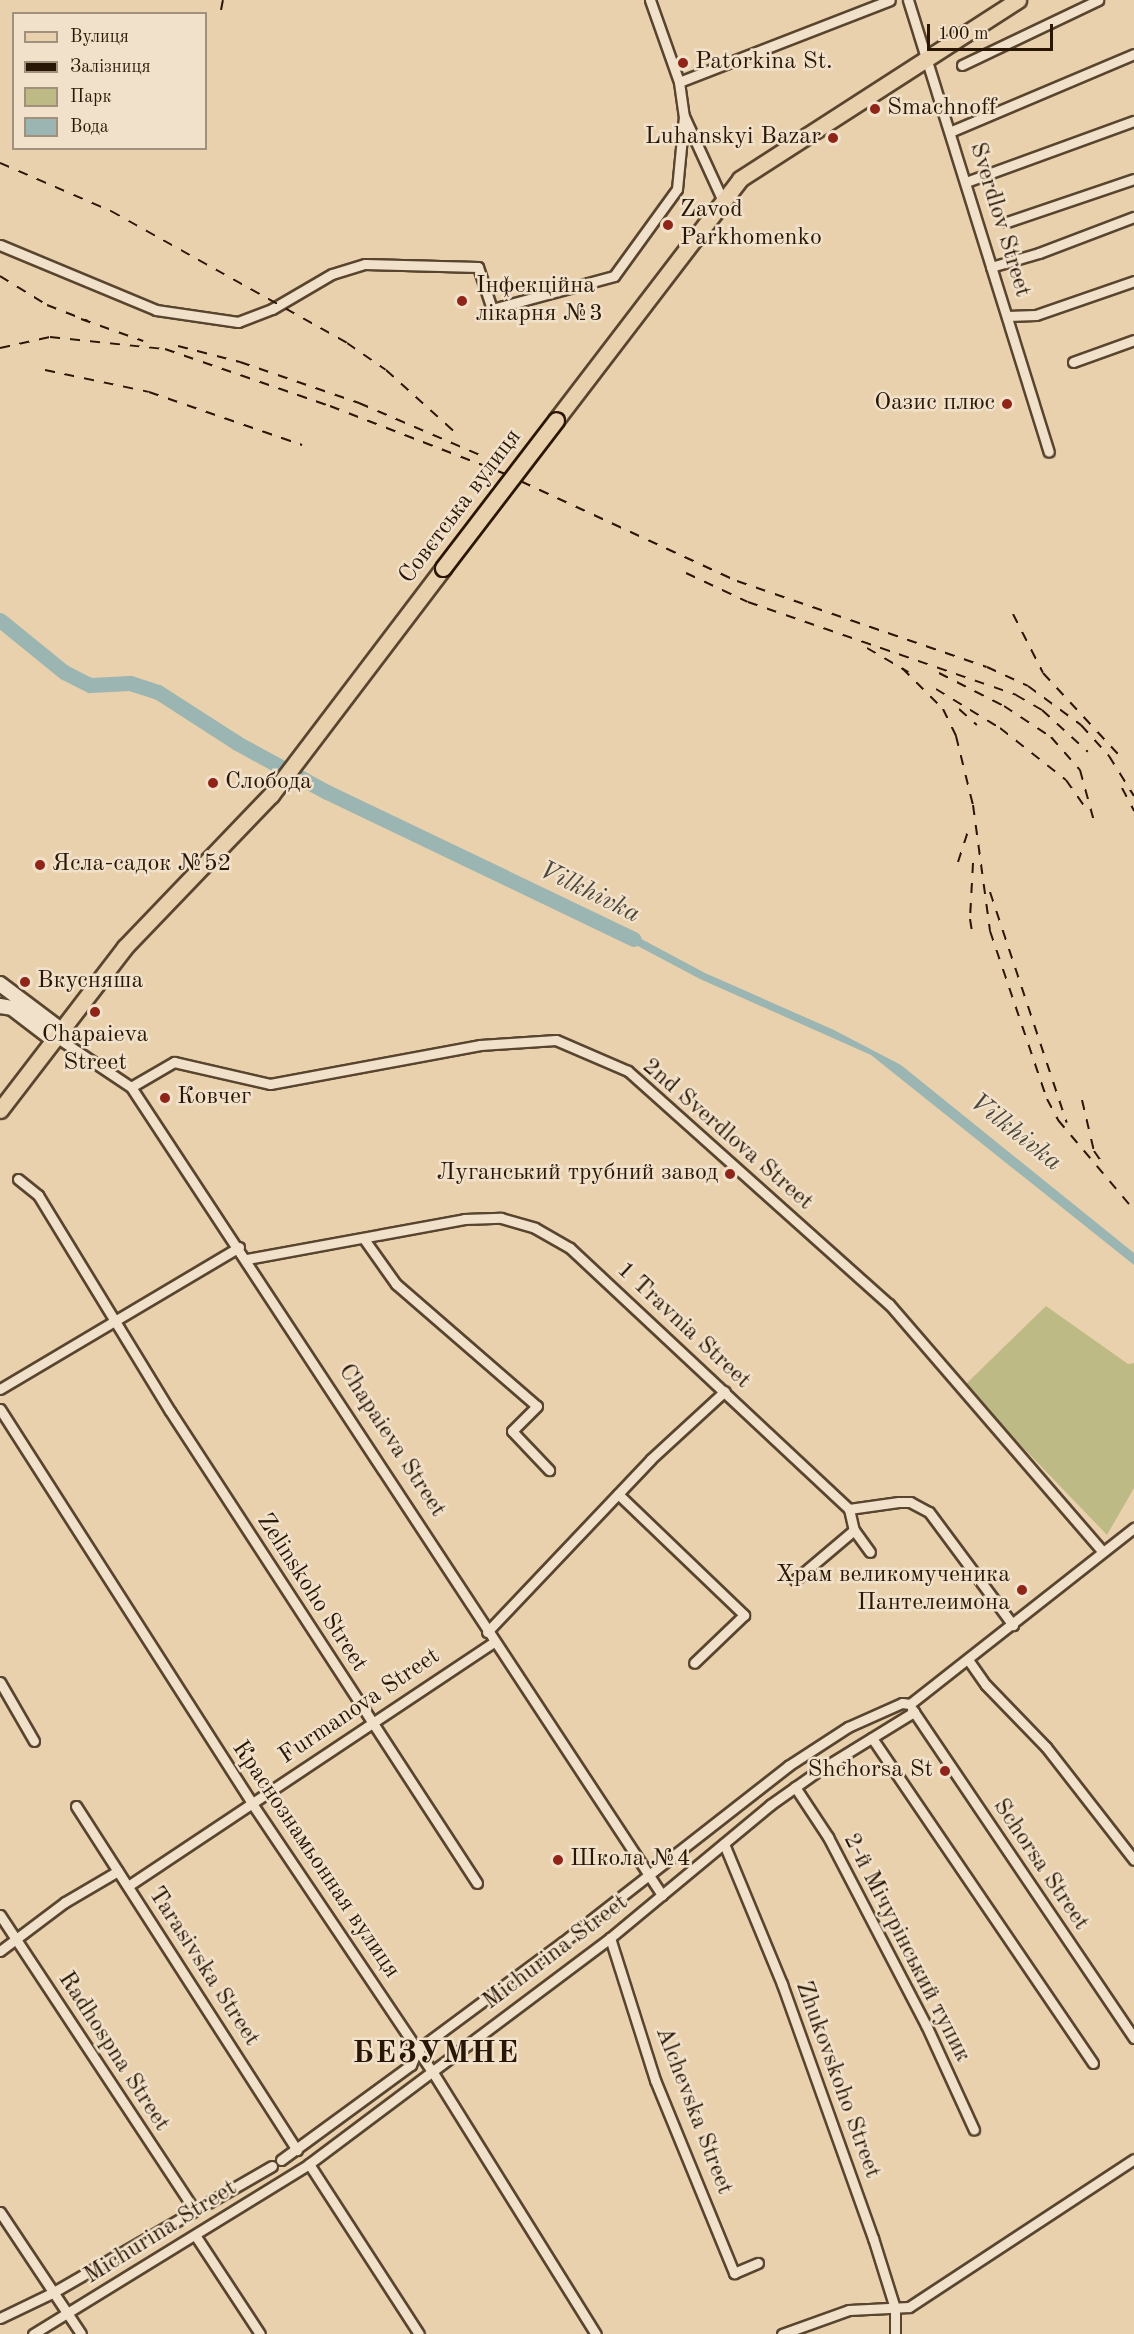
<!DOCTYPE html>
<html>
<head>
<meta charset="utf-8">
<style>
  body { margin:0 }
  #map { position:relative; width:1134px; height:2334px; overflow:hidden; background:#ead1ad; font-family:"Old Standard TT",serif }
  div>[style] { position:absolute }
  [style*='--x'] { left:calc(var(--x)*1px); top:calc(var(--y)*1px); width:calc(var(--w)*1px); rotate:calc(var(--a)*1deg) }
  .green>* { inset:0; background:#bdba85 }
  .water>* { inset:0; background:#9ab5b2 }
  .river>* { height:15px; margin:-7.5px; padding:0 7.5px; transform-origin:7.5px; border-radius:7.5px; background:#9ab5b2 }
  .roads { filter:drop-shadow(2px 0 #59452f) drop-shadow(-2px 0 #59452f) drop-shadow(0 2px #59452f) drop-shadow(0 -2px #59452f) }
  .street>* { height:9px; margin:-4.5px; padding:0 4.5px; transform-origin:4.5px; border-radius:4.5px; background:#f1e1ca }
  .secondary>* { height:14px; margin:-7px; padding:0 7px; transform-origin:7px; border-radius:7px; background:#f1e1ca }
  .primary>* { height:15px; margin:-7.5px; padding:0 7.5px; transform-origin:7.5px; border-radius:7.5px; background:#ead1ad }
  .rail>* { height:2px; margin-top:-1px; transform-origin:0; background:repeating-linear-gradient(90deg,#291605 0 10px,transparent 0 20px) }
  .bridges { filter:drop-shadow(2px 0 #291605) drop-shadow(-2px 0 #291605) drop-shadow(0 2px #291605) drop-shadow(0 -2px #291605) }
  .primary-bridge>* { height:15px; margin:-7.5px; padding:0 7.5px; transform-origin:7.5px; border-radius:7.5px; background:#ead1ad }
  .dots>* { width:16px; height:16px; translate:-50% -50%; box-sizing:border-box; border:3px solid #f1e1ca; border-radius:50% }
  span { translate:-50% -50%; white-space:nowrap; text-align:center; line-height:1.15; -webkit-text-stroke:5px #f1e1ca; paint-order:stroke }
  .poi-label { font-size:24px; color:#291605 }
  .left { translate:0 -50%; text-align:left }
  .right { translate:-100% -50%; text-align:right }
  .street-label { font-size:24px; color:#291605 }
  .water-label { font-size:26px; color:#4b4639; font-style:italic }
  .district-label { font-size:30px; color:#291605; font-weight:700; letter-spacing:1.5px }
  .legend { position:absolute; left:12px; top:12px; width:195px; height:138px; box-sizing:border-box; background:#f1e1ca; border:2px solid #a1907b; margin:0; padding:8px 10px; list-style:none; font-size:18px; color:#291605 }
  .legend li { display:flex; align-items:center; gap:12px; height:30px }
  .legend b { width:30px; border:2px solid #a1907b }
  .scale { position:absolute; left:927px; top:24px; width:126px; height:27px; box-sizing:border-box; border:3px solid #291605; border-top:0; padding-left:8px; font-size:18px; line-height:21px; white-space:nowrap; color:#291605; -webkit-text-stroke:4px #f1e1ca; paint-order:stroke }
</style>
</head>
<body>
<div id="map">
  <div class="green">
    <i style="clip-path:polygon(1046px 1306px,1128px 1364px,1134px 1363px,1134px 1488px,1107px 1535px,964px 1386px)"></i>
  </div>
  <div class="water">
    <i style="clip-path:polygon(619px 927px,705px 973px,834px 1030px,901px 1065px,1134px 1253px,1134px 1265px,871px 1055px,700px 979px,617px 935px)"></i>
  </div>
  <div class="river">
    <i style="--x:0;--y:620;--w:82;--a:39.1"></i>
    <i style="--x:64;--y:672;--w:29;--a:27"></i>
    <i style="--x:90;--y:685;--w:40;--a:-2.9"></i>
    <i style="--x:130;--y:683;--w:29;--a:18"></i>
    <i style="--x:158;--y:692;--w:94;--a:32.8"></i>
    <i style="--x:237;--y:743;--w:102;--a:28.6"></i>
    <i style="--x:327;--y:792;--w:340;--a:25.6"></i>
  </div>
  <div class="roads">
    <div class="street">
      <i style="--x:650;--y:0;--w:87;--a:70.5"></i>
      <i style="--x:679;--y:82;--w:34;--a:82"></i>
      <i style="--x:684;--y:116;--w:91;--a:65.4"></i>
      <i style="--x:908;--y:0;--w:473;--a:72.7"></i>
      <i style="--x:962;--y:65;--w:151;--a:-25.5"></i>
      <i style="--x:679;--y:82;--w:226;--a:-21.2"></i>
      <i style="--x:952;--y:131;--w:198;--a:-22.9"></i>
      <i style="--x:966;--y:182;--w:179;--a:-20"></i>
      <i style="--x:1007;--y:222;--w:134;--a:-18.7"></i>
      <i style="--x:0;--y:245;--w:169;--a:22.6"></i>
      <i style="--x:156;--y:310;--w:83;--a:8.3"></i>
      <i style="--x:238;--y:322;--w:36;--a:-21"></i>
      <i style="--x:272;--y:309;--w:69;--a:-30.3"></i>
      <i style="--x:332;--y:274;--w:34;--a:-17"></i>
      <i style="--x:365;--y:264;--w:113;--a:1.5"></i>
      <i style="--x:478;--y:267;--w:44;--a:71.6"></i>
      <i style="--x:492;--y:309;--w:126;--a:-15.1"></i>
      <i style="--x:614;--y:276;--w:107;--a:-54.1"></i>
      <i style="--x:677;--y:189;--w:73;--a:-84.5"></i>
      <i style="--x:991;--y:267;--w:50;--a:-16.3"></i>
      <i style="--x:1039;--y:253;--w:102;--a:-20.8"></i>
      <i style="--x:1007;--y:316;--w:29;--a:-2"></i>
      <i style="--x:1036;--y:315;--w:104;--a:-19.1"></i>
      <i style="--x:1073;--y:362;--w:65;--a:-19.8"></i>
      <i style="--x:56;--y:1037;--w:90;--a:33.7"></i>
      <i style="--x:131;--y:1087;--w:967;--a:56.69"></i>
      <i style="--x:131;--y:1087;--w:50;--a:-30.2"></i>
      <i style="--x:174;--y:1062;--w:98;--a:12.9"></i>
      <i style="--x:270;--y:1084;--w:214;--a:-10.5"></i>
      <i style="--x:480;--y:1045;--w:76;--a:-3.8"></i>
      <i style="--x:556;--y:1040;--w:78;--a:23.3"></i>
      <i style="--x:628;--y:1071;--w:350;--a:41.8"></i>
      <i style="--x:889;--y:1304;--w:326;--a:49.2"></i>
      <i style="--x:18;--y:1179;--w:26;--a:39"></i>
      <i style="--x:38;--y:1195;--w:253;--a:58.6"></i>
      <i style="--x:170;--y:1411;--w:563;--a:56.96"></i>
      <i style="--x:364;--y:1239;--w:55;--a:54.6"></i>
      <i style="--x:396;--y:1284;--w:186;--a:40.9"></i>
      <i style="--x:537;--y:1406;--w:35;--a:135"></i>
      <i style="--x:512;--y:1431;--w:54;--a:46.5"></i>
      <i style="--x:247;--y:1259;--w:221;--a:-10.4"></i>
      <i style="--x:464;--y:1219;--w:37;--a:-2"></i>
      <i style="--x:501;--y:1218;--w:35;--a:16"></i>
      <i style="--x:535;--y:1228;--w:40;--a:29.7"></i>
      <i style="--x:570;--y:1248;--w:382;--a:43.1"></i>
      <i style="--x:849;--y:1509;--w:50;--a:-8"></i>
      <i style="--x:899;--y:1502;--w:11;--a:0"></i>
      <i style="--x:910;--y:1502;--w:21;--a:28"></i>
      <i style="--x:929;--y:1512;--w:141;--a:53.4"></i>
      <i style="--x:0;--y:1389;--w:278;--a:-30.7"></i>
      <i style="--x:0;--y:1409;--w:466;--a:57.4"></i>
      <i style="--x:251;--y:1802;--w:324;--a:56.1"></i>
      <i style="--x:432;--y:2071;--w:310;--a:58.1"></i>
      <i style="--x:618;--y:1494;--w:175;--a:43.8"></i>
      <i style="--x:744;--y:1615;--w:69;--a:136.2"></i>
      <i style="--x:849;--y:1509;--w:22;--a:77"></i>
      <i style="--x:854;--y:1530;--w:27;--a:54"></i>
      <i style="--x:795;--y:1580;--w:77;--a:-40.3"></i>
      <i style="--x:487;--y:1632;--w:238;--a:-46.5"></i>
      <i style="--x:651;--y:1459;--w:100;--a:-42.6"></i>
      <i style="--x:969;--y:1661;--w:29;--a:55"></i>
      <i style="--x:986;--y:1685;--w:86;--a:45.9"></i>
      <i style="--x:1046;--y:1747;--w:143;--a:52.1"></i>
      <i style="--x:0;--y:1682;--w:68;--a:60"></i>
      <i style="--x:912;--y:1709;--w:397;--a:56"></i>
      <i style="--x:872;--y:1738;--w:393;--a:55.8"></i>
      <i style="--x:795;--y:1787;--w:60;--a:56.6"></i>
      <i style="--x:828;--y:1837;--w:212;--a:62.5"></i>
      <i style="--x:926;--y:2025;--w:115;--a:65.4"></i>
      <i style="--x:76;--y:1806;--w:409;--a:57.3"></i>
      <i style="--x:724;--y:1844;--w:152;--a:67.5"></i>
      <i style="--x:782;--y:1984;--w:270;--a:70.3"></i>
      <i style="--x:873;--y:2238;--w:73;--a:72.6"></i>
      <i style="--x:895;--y:2308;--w:26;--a:90"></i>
      <i style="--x:128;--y:1886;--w:440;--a:-33.7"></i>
      <i style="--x:0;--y:1915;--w:352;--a:56.6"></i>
      <i style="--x:610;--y:1938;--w:149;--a:72.4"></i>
      <i style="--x:655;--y:2080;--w:209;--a:67.7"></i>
      <i style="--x:734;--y:2273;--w:26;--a:-23"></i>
      <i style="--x:0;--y:1951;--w:81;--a:-37"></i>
      <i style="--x:65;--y:1902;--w:61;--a:-30.3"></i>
      <i style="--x:281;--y:2160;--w:161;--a:-36.2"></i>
      <i style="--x:411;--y:2065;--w:16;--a:-68"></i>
      <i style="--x:417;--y:2050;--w:182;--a:-36.5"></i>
      <i style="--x:563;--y:1942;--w:286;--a:-38"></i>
      <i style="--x:788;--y:1766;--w:72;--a:-33"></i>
      <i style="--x:848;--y:1727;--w:59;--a:-24"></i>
      <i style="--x:902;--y:1703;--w:8;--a:7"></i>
      <i style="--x:910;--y:1704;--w:285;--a:-38.2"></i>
      <i style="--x:309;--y:2164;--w:202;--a:57.1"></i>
      <i style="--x:0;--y:2212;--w:146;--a:56.4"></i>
      <i style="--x:195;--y:2235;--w:118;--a:56.7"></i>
      <i style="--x:0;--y:2318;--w:58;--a:-25.7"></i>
      <i style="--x:52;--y:2293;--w:254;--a:-30"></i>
      <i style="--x:33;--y:2334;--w:324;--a:-31.6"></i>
      <i style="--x:309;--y:2164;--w:376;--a:-36.9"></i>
      <i style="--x:610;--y:1938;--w:208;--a:-39.7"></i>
      <i style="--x:770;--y:1805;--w:59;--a:-35.3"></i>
      <i style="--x:818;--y:1771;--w:113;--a:-31.6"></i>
      <i style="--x:782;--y:2334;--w:71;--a:-19.7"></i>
      <i style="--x:849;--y:2310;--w:60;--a:-2.9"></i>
      <i style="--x:909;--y:2307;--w:269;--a:-33.3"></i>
    </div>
    <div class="secondary">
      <i style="--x:0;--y:984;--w:76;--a:37"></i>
      <i style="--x:0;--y:1006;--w:12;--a:9"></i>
      <i style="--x:12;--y:1008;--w:53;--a:37.3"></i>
    </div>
    <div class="primary">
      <i style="--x:556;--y:420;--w:303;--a:-52.6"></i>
      <i style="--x:740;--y:179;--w:331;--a:-32.8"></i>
      <i style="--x:0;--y:1110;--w:205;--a:-52.5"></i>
      <i style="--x:125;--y:947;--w:211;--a:-46.2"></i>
      <i style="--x:271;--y:795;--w:285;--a:-52.8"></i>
    </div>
  </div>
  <div class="rail">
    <i style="--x:221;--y:10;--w:10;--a:-79"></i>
    <i style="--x:0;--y:163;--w:121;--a:23.4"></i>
    <i style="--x:111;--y:211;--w:270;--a:29.2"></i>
    <i style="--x:347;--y:343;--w:47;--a:34.7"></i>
    <i style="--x:386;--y:370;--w:97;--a:42.1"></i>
    <i style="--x:0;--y:276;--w:55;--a:31.7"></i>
    <i style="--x:47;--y:305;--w:44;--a:21.3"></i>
    <i style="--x:81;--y:319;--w:66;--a:19.5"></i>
    <i style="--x:178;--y:346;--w:64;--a:14.5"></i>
    <i style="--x:240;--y:362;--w:126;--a:19"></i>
    <i style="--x:359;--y:403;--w:149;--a:23.3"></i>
    <i style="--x:0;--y:348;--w:51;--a:-12.4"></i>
    <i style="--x:50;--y:337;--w:116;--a:6"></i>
    <i style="--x:165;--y:349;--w:175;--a:19.1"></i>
    <i style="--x:330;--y:406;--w:186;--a:21.2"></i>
    <i style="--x:503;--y:473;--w:258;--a:24.8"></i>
    <i style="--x:737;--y:581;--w:264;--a:19"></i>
    <i style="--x:987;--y:667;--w:45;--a:24.9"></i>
    <i style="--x:1028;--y:686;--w:66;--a:36.3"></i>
    <i style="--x:1081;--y:725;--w:42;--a:47.9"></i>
    <i style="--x:1109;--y:756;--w:47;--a:58"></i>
    <i style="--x:45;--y:370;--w:106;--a:11.9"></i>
    <i style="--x:149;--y:392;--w:162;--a:19.1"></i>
    <i style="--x:686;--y:573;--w:68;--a:25.1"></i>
    <i style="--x:748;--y:602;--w:284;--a:19.1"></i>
    <i style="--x:1016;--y:695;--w:30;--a:30"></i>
    <i style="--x:1042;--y:710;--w:62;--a:42.4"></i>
    <i style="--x:1013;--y:614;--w:66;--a:63"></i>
    <i style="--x:1043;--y:673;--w:110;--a:47.2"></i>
    <i style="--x:867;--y:648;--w:48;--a:30.3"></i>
    <i style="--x:902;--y:668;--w:58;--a:45"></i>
    <i style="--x:943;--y:709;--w:30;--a:64"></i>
    <i style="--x:956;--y:736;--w:71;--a:76.2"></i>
    <i style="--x:973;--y:805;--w:127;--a:82.3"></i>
    <i style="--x:990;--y:931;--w:177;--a:71.3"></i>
    <i style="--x:1047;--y:1099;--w:24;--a:62"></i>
    <i style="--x:1058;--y:1120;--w:118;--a:49.8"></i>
    <i style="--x:939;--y:673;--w:73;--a:26.9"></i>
    <i style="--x:1004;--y:706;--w:56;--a:33.4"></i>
    <i style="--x:1051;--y:737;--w:44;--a:48.7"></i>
    <i style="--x:1080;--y:770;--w:57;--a:74.7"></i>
    <i style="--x:936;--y:689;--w:75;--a:31.4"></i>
    <i style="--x:1000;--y:728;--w:84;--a:38.2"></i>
    <i style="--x:1066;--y:780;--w:39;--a:55"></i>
    <i style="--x:959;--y:709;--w:24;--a:42"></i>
    <i style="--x:1122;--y:788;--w:26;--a:62"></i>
    <i style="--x:958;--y:862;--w:38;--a:-72"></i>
    <i style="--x:973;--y:863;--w:56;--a:93.1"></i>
    <i style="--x:970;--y:919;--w:18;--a:81"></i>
    <i style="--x:990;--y:892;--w:243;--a:71.6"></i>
    <i style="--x:1082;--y:1100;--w:52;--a:76.8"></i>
    <i style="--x:1094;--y:1151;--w:16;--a:55"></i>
  </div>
  <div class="bridges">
    <div class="primary-bridge">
      <i style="--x:443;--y:568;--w:186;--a:-52.6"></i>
    </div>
  </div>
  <div class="dots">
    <i style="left:683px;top:63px;background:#8f2418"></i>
    <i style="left:875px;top:109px;background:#8f2418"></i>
    <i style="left:833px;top:138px;background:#8f2418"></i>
    <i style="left:668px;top:225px;background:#8f2418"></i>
    <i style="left:462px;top:301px;background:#8f2418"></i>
    <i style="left:1007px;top:404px;background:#8f2418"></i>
    <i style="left:213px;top:783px;background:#8f2418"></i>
    <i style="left:40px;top:865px;background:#8f2418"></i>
    <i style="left:25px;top:982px;background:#8f2418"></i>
    <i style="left:95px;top:1012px;background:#8f2418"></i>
    <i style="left:165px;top:1098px;background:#8f2418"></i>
    <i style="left:730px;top:1174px;background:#8f2418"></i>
    <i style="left:1022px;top:1590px;background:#8f2418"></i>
    <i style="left:945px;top:1771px;background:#8f2418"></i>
    <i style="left:558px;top:1860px;background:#8f2418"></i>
  </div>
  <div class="poi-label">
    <span class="left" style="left:695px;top:63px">Patorkina St.</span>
    <span class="left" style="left:887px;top:109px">Smachnoff</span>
    <span class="right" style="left:821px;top:138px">Luhanskyi Bazar</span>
    <span class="left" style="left:680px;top:225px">Zavod<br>Parkhomenko</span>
    <span class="left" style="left:476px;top:301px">Інфекційна<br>лікарня №3</span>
    <span class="right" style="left:995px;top:404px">Оазис плюс</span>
    <span class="left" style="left:225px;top:783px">Слобода</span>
    <span class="left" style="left:52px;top:865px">Ясла-садок №52</span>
    <span class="left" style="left:37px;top:982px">Вкусняша</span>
    <span style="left:95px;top:1050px">Chapaieva<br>Street</span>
    <span class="left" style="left:177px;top:1098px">Ковчег</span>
    <span class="right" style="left:718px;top:1174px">Луганський трубний завод</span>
    <span class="right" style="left:1010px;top:1590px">Храм великомученика<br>Пантелеимона</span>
    <span class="right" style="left:933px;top:1771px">Shchorsa St</span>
    <span class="left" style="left:570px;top:1860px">Школа №4</span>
  </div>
  <div class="street-label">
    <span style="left:999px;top:220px;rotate:73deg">Sverdlov Street</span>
    <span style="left:461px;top:507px;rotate:-53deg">Совєтська вулиця</span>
    <span style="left:727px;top:1135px;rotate:41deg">2nd Sverdlova Street</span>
    <span style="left:683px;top:1326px;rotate:43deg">1 Travnia Street</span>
    <span style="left:391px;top:1441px;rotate:57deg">Chapaieva Street</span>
    <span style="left:311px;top:1593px;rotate:57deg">Zelinskoho Street</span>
    <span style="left:360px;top:1707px;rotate:-34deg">Furmanova Street</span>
    <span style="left:315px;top:1860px;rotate:56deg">Краснознамьонная вулиця</span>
    <span style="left:1040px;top:1865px;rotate:56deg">Schorsa Street</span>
    <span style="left:906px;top:1948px;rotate:63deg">2-й Мічурінський тупик</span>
    <span style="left:556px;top:1953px;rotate:-37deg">Michurina Street</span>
    <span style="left:203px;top:1967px;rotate:57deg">Tarasivska Street</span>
    <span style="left:113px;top:2052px;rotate:57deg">Radhospna Street</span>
    <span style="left:837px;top:2080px;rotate:70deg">Zhukovskoho Street</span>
    <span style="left:693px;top:2111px;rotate:69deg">Alchevska Street</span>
    <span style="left:161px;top:2233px;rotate:-32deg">Michurina Street</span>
  </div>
  <div class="water-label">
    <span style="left:589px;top:893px;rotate:26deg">Vilkhivka</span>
    <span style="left:1015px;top:1133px;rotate:38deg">Vilkhivka</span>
  </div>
  <div class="district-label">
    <span style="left:436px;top:2054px">БЕЗУМНЕ</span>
  </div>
  <ul class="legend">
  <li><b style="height:8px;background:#ead1ad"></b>Вулиця</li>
  <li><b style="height:8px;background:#291605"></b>Залізниця</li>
  <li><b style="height:16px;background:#bdba85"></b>Парк</li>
  <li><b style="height:16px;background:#9ab5b2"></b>Вода</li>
  </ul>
  <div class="scale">100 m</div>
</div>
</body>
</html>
